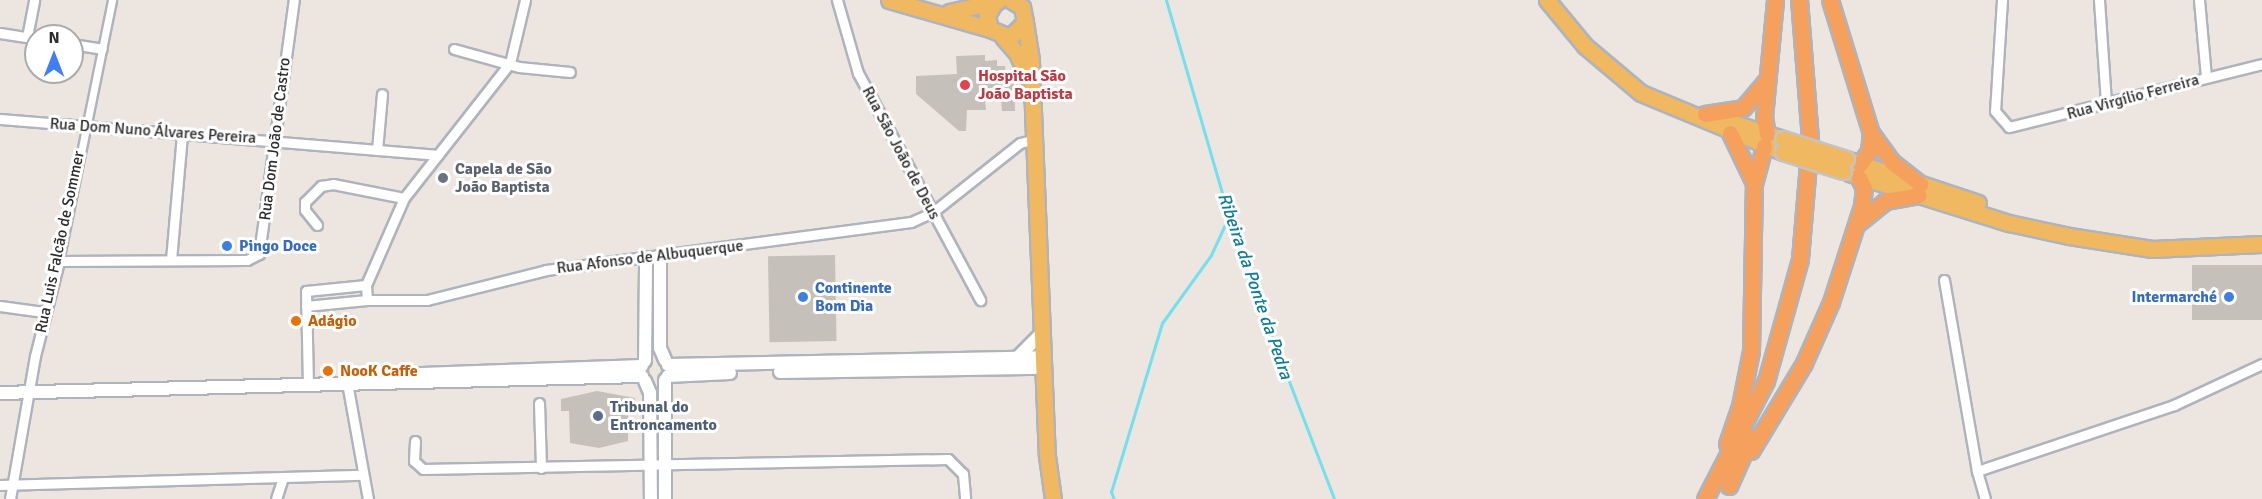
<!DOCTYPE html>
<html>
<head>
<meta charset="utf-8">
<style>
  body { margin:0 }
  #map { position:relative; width:2262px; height:499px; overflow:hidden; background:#ede5df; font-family:Signika,sans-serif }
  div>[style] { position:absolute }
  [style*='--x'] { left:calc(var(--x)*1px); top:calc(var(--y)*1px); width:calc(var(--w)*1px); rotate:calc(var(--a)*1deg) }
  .stream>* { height:3px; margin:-1.5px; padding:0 1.5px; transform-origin:1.5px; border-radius:1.5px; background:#73e0ee }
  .building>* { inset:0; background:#c6c0ba; transform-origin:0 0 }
  .roads { filter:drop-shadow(2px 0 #afb3bc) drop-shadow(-2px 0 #afb3bc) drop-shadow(0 2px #afb3bc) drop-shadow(0 -2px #afb3bc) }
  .pedestrian>* { height:7px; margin:-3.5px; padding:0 3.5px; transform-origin:3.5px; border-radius:3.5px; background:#fff }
  .minor>* { height:9px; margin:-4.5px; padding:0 4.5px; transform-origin:4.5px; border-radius:4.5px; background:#fff }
  .tertiary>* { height:12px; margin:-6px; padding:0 6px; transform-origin:6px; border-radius:6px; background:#fff }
  .primary>* { height:15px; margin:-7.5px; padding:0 7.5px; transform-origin:7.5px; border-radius:7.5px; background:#f0b961 }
  .trunk>* { height:15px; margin:-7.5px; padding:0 7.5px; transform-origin:7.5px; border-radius:7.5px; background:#f6a05e }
  .bridges { filter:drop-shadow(2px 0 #c4c4c4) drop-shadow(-2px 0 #c4c4c4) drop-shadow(0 2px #c4c4c4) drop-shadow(0 -2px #c4c4c4) }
  .primary-bridge>* { height:15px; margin:-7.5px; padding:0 7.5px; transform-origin:7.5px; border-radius:7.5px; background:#f0b961 }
  .dots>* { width:16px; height:16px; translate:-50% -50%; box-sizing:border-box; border:3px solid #fff; border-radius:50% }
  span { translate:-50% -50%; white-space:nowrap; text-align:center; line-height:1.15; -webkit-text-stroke:6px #fff; paint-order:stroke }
  .health-label { font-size:16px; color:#be3a42; font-weight:700 }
  .left { translate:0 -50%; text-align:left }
  .street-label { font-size:16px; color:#2c2c2c }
  .worship-label { font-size:16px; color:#5b616d; font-weight:700 }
  .shop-label { font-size:16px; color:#366cbe; font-weight:700 }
  .right { translate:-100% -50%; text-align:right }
  .food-label { font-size:16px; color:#c56008; font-weight:700 }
  .service-label { font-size:16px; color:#4e5e75; font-weight:700 }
  .water-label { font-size:18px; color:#0f7c97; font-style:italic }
  .north { position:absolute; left:24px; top:24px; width:60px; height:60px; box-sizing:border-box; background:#fff; border:2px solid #ababab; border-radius:50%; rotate:0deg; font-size:16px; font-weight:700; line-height:24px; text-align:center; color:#2c2c2c }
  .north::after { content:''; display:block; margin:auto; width:21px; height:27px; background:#407ef9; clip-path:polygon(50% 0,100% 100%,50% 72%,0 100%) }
</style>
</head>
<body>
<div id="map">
  <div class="stream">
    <i style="--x:1166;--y:0;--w:261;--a:73.8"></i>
    <i style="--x:1239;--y:251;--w:266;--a:69"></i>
    <i style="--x:1114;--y:499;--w:8;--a:-113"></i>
    <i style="--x:1111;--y:492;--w:177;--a:-73.2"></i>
    <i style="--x:1162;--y:323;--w:84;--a:-54.2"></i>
    <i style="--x:1211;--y:255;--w:41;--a:-65.3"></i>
  </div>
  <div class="building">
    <i style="clip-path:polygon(985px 55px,985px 61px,997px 60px,997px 66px,1005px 66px,1006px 75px,1014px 75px,1015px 111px,1002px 111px,1001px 100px,985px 100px,986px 110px,967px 110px,966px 131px,959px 131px,916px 94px,916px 76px,957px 74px,956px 56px)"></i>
    <i style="left:835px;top:255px;width:86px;height:67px;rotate:89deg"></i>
    <i style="left:2262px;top:265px;width:55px;height:70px;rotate:90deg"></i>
    <i style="clip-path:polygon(597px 391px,635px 398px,635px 410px,628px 410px,628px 441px,599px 448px,570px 443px,569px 411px,561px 411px,561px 399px)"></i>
  </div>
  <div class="roads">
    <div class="pedestrian">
      <i style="--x:59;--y:261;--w:266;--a:-78.5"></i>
    </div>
    <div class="minor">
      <i style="--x:837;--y:0;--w:76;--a:74"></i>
      <i style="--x:858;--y:73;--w:258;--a:61.7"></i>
      <i style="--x:2002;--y:0;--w:111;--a:93.6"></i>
      <i style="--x:1995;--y:111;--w:21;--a:49"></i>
      <i style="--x:2009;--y:127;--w:261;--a:-14"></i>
      <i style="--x:2099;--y:0;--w:104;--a:86.1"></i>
      <i style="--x:2199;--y:0;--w:77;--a:84.8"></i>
      <i style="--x:0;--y:33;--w:36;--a:9"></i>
      <i style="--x:27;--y:37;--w:38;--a:-79"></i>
      <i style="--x:72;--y:44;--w:30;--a:9"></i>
      <i style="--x:454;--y:49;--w:67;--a:15.5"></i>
      <i style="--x:519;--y:67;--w:51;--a:5.6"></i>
      <i style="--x:0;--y:119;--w:439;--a:4.7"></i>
      <i style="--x:377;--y:150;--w:56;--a:-84.9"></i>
      <i style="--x:317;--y:225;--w:19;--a:-129"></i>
      <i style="--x:305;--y:210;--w:8;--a:-90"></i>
      <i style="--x:305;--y:202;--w:23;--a:-45"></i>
      <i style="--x:321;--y:186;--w:12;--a:-9"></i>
      <i style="--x:333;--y:184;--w:72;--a:11.2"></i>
      <i style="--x:171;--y:260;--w:125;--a:-85"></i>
      <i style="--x:1944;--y:280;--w:194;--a:80.2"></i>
      <i style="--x:367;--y:300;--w:60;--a:0"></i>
      <i style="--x:427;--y:300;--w:123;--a:-14.1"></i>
      <i style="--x:546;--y:270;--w:368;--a:-7.5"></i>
      <i style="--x:911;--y:222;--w:24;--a:-24"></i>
      <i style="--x:933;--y:212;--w:111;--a:-38.4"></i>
      <i style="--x:1020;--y:143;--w:12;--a:-14"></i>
      <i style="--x:0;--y:306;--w:44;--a:7.8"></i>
      <i style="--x:306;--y:306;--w:61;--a:-5.6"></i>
      <i style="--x:367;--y:300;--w:15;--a:-94"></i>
      <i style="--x:366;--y:285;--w:95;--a:-66.4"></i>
      <i style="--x:404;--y:198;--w:172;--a:-51.9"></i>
      <i style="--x:510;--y:63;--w:65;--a:-76.6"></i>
      <i style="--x:346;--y:377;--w:124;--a:79.8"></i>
      <i style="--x:308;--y:386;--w:95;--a:-91.2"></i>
      <i style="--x:306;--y:291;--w:60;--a:-5.7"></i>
      <i style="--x:539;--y:403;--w:65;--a:88.2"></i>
      <i style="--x:415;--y:441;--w:20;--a:93"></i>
      <i style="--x:414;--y:461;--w:12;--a:42"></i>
      <i style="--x:423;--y:469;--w:525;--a:-1.09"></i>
      <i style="--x:948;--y:459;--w:21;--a:45"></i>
      <i style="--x:963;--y:474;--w:25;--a:85"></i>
      <i style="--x:0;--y:485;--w:363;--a:-1.6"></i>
      <i style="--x:10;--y:499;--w:145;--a:-80.1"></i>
      <i style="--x:35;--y:356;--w:98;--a:-75.8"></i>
      <i style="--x:59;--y:261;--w:188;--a:-0.3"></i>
      <i style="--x:247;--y:260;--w:13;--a:-27"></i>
      <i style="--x:259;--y:254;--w:256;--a:-82.2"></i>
      <i style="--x:276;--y:499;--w:23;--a:-72"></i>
      <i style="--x:1985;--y:499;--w:29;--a:-106"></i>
      <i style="--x:1977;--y:471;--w:208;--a:-18.5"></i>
      <i style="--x:2174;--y:405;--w:97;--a:-25"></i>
    </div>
    <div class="tertiary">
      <i style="--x:660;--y:257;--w:91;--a:90"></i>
      <i style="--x:660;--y:348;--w:13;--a:67"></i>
      <i style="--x:1018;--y:357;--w:31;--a:-45"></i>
      <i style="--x:645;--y:361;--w:103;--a:-89.4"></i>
      <i style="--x:668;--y:365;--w:375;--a:-1.2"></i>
      <i style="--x:780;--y:372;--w:263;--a:-0.9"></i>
      <i style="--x:394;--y:375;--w:248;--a:-2.1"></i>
      <i style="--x:668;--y:376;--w:62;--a:-2.8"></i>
      <i style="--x:645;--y:381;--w:13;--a:67"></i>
      <i style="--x:650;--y:393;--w:106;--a:89.5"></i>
      <i style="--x:0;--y:393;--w:642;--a:-1.52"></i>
      <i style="--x:665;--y:499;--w:119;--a:-90"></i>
    </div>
    <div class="primary">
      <i style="--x:889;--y:0;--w:105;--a:16"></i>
      <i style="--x:1547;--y:0;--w:60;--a:50.4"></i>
      <i style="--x:1585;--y:46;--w:73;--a:40"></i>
      <i style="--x:1641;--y:93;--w:154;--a:22.6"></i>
      <i style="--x:995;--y:2;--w:15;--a:122"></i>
      <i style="--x:987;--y:15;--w:14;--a:78"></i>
      <i style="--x:990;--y:29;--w:22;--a:22"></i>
      <i style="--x:1010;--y:37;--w:21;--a:-45"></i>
      <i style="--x:1025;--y:22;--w:15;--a:-101"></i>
      <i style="--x:1022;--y:7;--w:13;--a:-148"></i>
      <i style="--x:949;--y:12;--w:50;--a:-12.7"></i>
      <i style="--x:1025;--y:22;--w:39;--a:81"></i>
      <i style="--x:1031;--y:61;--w:395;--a:87.7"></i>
      <i style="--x:1047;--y:456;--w:43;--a:82.1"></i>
      <i style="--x:1003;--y:37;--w:21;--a:49"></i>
      <i style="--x:1017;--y:53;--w:25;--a:67"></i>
      <i style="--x:1715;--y:117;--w:71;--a:17.9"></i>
      <i style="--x:1846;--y:159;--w:139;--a:18.4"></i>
      <i style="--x:1849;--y:173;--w:168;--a:17.4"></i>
      <i style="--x:2009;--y:223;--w:61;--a:12.2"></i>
      <i style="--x:2069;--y:236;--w:84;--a:8.9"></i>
      <i style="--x:2152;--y:249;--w:110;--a:-2.6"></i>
    </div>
    <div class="trunk">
      <i style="--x:1830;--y:0;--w:139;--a:72.9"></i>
      <i style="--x:1871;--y:133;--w:36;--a:54"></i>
      <i style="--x:1892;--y:162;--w:36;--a:38"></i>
      <i style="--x:1705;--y:114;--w:38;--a:-9"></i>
      <i style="--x:1743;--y:108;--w:34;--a:-50"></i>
      <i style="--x:1730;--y:133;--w:53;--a:64.4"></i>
      <i style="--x:1767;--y:134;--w:17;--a:-100"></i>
      <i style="--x:1764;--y:117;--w:118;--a:-84.6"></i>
      <i style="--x:1860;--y:164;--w:16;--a:-55"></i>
      <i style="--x:1869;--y:151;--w:18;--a:-84"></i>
      <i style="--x:1857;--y:224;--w:36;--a:-39"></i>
      <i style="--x:1885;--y:201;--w:34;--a:-10"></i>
      <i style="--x:1727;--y:444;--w:40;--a:-71.1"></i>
      <i style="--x:1740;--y:406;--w:56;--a:-78.7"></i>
      <i style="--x:1751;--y:351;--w:167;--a:-89"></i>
      <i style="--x:1754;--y:184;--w:39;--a:-75"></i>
      <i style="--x:1751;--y:451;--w:103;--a:-58.9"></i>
      <i style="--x:1804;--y:363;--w:67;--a:-66.1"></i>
      <i style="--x:1831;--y:302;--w:101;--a:-72.1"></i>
      <i style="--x:1862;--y:206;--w:18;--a:-84"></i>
      <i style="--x:1864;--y:188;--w:13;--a:-117"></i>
      <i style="--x:1729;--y:486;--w:54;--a:-65.8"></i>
      <i style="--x:1705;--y:499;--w:133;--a:-62.7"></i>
      <i style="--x:1766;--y:381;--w:127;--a:-74.4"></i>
      <i style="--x:1800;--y:259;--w:120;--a:-85.2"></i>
      <i style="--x:1810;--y:139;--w:139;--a:-94.5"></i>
    </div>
  </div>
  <div class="bridges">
    <div class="primary-bridge">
      <i style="--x:1783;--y:139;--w:66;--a:17.6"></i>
      <i style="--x:1783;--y:152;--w:63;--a:17.6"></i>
    </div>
  </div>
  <div class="dots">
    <i style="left:965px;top:85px;background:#e0444e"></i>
    <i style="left:443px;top:178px;background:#6b7280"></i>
    <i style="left:227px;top:246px;background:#3f7fe0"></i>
    <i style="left:803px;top:297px;background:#3f7fe0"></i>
    <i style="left:2229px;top:297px;background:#3f7fe0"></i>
    <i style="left:296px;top:321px;background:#e8710a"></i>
    <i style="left:328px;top:371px;background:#e8710a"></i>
    <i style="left:598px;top:416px;background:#5c6f8a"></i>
  </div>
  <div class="health-label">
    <span class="left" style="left:978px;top:85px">Hospital São<br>João Baptista</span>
  </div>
  <div class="street-label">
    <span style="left:2133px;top:97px;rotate:-15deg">Rua Virgílio Ferreira</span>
    <span style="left:153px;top:131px;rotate:4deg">Rua Dom Nuno Álvares Pereira</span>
    <span style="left:275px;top:139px;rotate:-83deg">Rua Dom João de Castro</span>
    <span style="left:901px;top:153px;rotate:62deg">Rua São João de Deus</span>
    <span style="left:60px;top:242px;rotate:-78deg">Rua Luis Falcão de Sommer</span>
    <span style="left:650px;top:257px;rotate:-7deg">Rua Afonso de Albuquerque</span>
  </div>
  <div class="worship-label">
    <span class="left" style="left:455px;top:178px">Capela de São<br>João Baptista</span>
  </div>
  <div class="shop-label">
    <span class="left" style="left:239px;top:246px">Pingo Doce</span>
    <span class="left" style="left:815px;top:297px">Continente<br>Bom Dia</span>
    <span class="right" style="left:2217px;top:297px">Intermarché</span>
  </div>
  <div class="food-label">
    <span class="left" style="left:308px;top:321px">Adágio</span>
    <span class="left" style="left:340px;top:371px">NooK Caffe</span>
  </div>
  <div class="service-label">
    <span class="left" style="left:610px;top:416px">Tribunal do<br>Entroncamento</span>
  </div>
  <div class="water-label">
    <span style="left:1255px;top:286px;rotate:71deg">Ribeira da Ponte da Pedra</span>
  </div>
  <div class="north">N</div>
</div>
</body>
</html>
